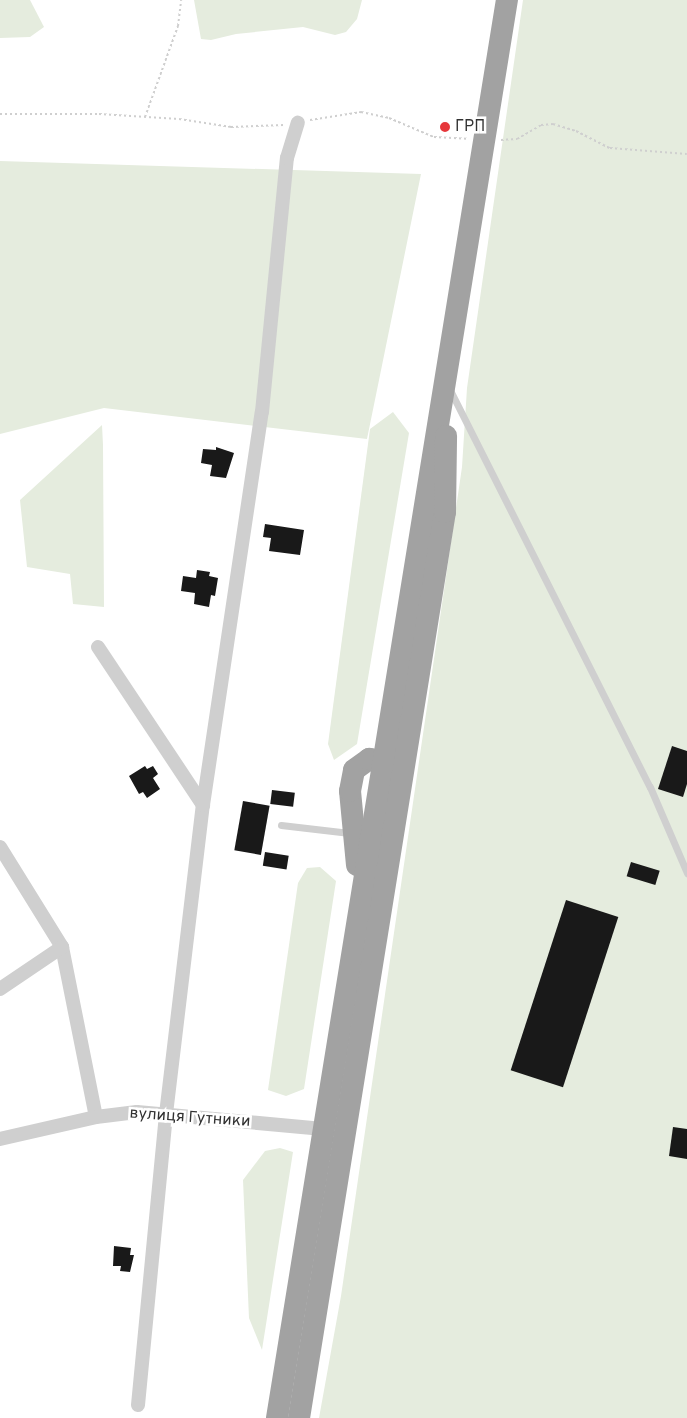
<!DOCTYPE html>
<html>
<head>
<meta charset="utf-8">
<style>
  body { margin:0 }
  #map { position:relative; width:687px; height:1418px; overflow:hidden; background:#fff; font-family:Overpass,sans-serif }
  div>[style] { position:absolute }
  [style*='--x'] { left:calc(var(--x)*1px); top:calc(var(--y)*1px); width:calc(var(--w)*1px); rotate:calc(var(--a)*1deg) }
  .green>* { inset:0; background:#e5ecde }
  .building>* { inset:0; background:#191919; transform-origin:0 0 }
  .path>* { height:2px; margin-top:-1px; transform-origin:0; background:repeating-linear-gradient(90deg,#cfcfcf 0 2.5px,transparent 0 5px) }
  .service>* { height:7px; margin:-3.5px; padding:0 3.5px; transform-origin:3.5px; border-radius:3.5px; background:#cfcfcf }
  .minor>* { height:14px; margin:-7px; padding:0 7px; transform-origin:7px; border-radius:7px; background:#cfcfcf }
  .trunk>* { height:22px; margin:-11px; padding:0 11px; transform-origin:11px; border-radius:11px; background:#a2a2a2 }
  .dots>* { width:14px; height:14px; translate:-50% -50%; box-sizing:border-box; border:2px solid #fff; border-radius:50% }
  span { translate:-50% -50%; white-space:nowrap; text-align:center; line-height:1.15; -webkit-text-stroke:5px #fff; paint-order:stroke }
  .poi-label { font-size:16px; color:#323232 }
  .left { translate:0 -50%; text-align:left }
  .street-label { font-size:16px; color:#323232 }
</style>
</head>
<body>
<div id="map">
  <div class="green">
    <i style="clip-path:polygon(0 0,30px 0,44px 27px,30px 37px,0 38px)"></i>
    <i style="clip-path:polygon(194px 0,362px 0,357px 19px,346px 32px,335px 35px,303px 27px,236px 34px,211px 40px,201px 39px)"></i>
    <i style="clip-path:polygon(523px 0,687px 0,687px 1418px,319px 1418px,341px 1296px,462px 467px,467px 388px)"></i>
    <i style="clip-path:polygon(0 161px,421px 174px,367px 439px,104px 408px,0 434px)"></i>
    <i style="clip-path:polygon(393px 412px,409px 433px,357px 744px,334px 760px,328px 744px,370px 429px)"></i>
    <i style="clip-path:polygon(102px 425px,103px 445px,104px 607px,73px 604px,70px 574px,27px 567px,20px 500px)"></i>
    <i style="clip-path:polygon(320px 867px,336px 881px,304px 1089px,286px 1096px,268px 1090px,298px 883px,307px 868px)"></i>
    <i style="clip-path:polygon(280px 1148px,293px 1152px,262px 1350px,249px 1318px,243px 1180px,265px 1151px)"></i>
  </div>
  <div class="building">
    <i style="clip-path:polygon(216px 447px,234px 453px,226px 478px,210px 476px,212px 465px,201px 463px,203px 449px,216px 450px)"></i>
    <i style="clip-path:polygon(265px 524px,304px 530px,300px 555px,269px 551px,271px 538px,263px 537px)"></i>
    <i style="clip-path:polygon(197px 570px,210px 572px,209px 576px,218px 578px,215px 596px,211px 595px,209px 607px,194px 604px,195px 593px,181px 591px,183px 576px,196px 578px)"></i>
    <i style="clip-path:polygon(672px 746px,687px 751px,687px 784px,683px 797px,658px 789px)"></i>
    <i style="clip-path:polygon(145px 766px,147px 769px,153px 766px,158px 774px,153px 778px,160px 789px,147px 798px,143px 792px,139px 794px,129px 776px)"></i>
    <i style="left:272px;top:790px;width:23px;height:14px;rotate:7deg"></i>
    <i style="left:243px;top:801px;width:27px;height:50px;rotate:10deg"></i>
    <i style="left:265px;top:852px;width:24px;height:14px;rotate:9deg"></i>
    <i style="left:631px;top:862px;width:30px;height:15px;rotate:17deg"></i>
    <i style="left:566px;top:900px;width:55px;height:179px;rotate:18deg"></i>
    <i style="clip-path:polygon(673px 1127px,687px 1129px,687px 1159px,669px 1156px)"></i>
    <i style="clip-path:polygon(114px 1246px,131px 1248px,130px 1255px,134px 1255px,130px 1272px,120px 1271px,121px 1266px,113px 1266px)"></i>
  </div>
  <div class="path">
    <i style="--x:0;--y:114;--w:99;--a:0"></i>
    <i style="--x:99;--y:114;--w:80;--a:3.6"></i>
    <i style="--x:179;--y:119;--w:53;--a:8.7"></i>
    <i style="--x:231;--y:127;--w:53;--a:-2.2"></i>
    <i style="--x:145;--y:117;--w:97;--a:-70.1"></i>
    <i style="--x:178;--y:26;--w:26;--a:-83"></i>
    <i style="--x:310;--y:120;--w:52;--a:-8.9"></i>
    <i style="--x:361;--y:112;--w:29;--a:12"></i>
    <i style="--x:389;--y:118;--w:49;--a:22.9"></i>
    <i style="--x:434;--y:137;--w:33;--a:3"></i>
    <i style="--x:501;--y:140;--w:16;--a:-4"></i>
    <i style="--x:517;--y:139;--w:28;--a:-30"></i>
    <i style="--x:541;--y:125;--w:12;--a:-5"></i>
    <i style="--x:553;--y:124;--w:24;--a:17"></i>
    <i style="--x:576;--y:131;--w:38;--a:27"></i>
    <i style="--x:610;--y:148;--w:77;--a:4.5"></i>
  </div>
  <div class="service">
    <i style="--x:450;--y:390;--w:445;--a:63.3"></i>
    <i style="--x:650;--y:787;--w:94;--a:66.7"></i>
    <i style="--x:281;--y:825;--w:69;--a:6.6"></i>
  </div>
  <div class="minor">
    <i style="--x:98;--y:647;--w:190;--a:56.4"></i>
    <i style="--x:0;--y:847;--w:118;--a:58.2"></i>
    <i style="--x:62;--y:947;--w:173;--a:78.7"></i>
    <i style="--x:0;--y:989;--w:75;--a:-34.1"></i>
    <i style="--x:0;--y:1139;--w:98;--a:-12.9"></i>
    <i style="--x:96;--y:1117;--w:41;--a:-7"></i>
    <i style="--x:137;--y:1112;--w:187;--a:5.2"></i>
    <i style="--x:138;--y:1405;--w:292;--a:-84.5"></i>
    <i style="--x:166;--y:1114;--w:311;--a:-83.2"></i>
    <i style="--x:203;--y:805;--w:397;--a:-81.5"></i>
    <i style="--x:262;--y:412;--w:255;--a:-84.4"></i>
    <i style="--x:287;--y:158;--w:37;--a:-73"></i>
  </div>
  <div class="trunk">
    <i style="--x:357;--y:865;--w:74;--a:-95.4"></i>
    <i style="--x:350;--y:791;--w:21;--a:-79"></i>
    <i style="--x:354;--y:770;--w:19;--a:-36"></i>
    <i style="--x:369;--y:759;--w:28;--a:8"></i>
    <i style="--x:277;--y:1418;--w:1437;--a:-80.79"></i>
    <i style="--x:299;--y:1418;--w:918;--a:-80.85"></i>
    <i style="--x:445;--y:512;--w:76;--a:-89.2"></i>
  </div>
  <div class="dots">
    <i style="left:445px;top:127px;background:#e6373b"></i>
  </div>
  <div class="poi-label">
    <span class="left" style="left:455px;top:127px">ГРП</span>
  </div>
  <div class="street-label">
    <span style="left:190px;top:1118px;rotate:4deg">вулиця Гутники</span>
  </div>
</div>
</body>
</html>
